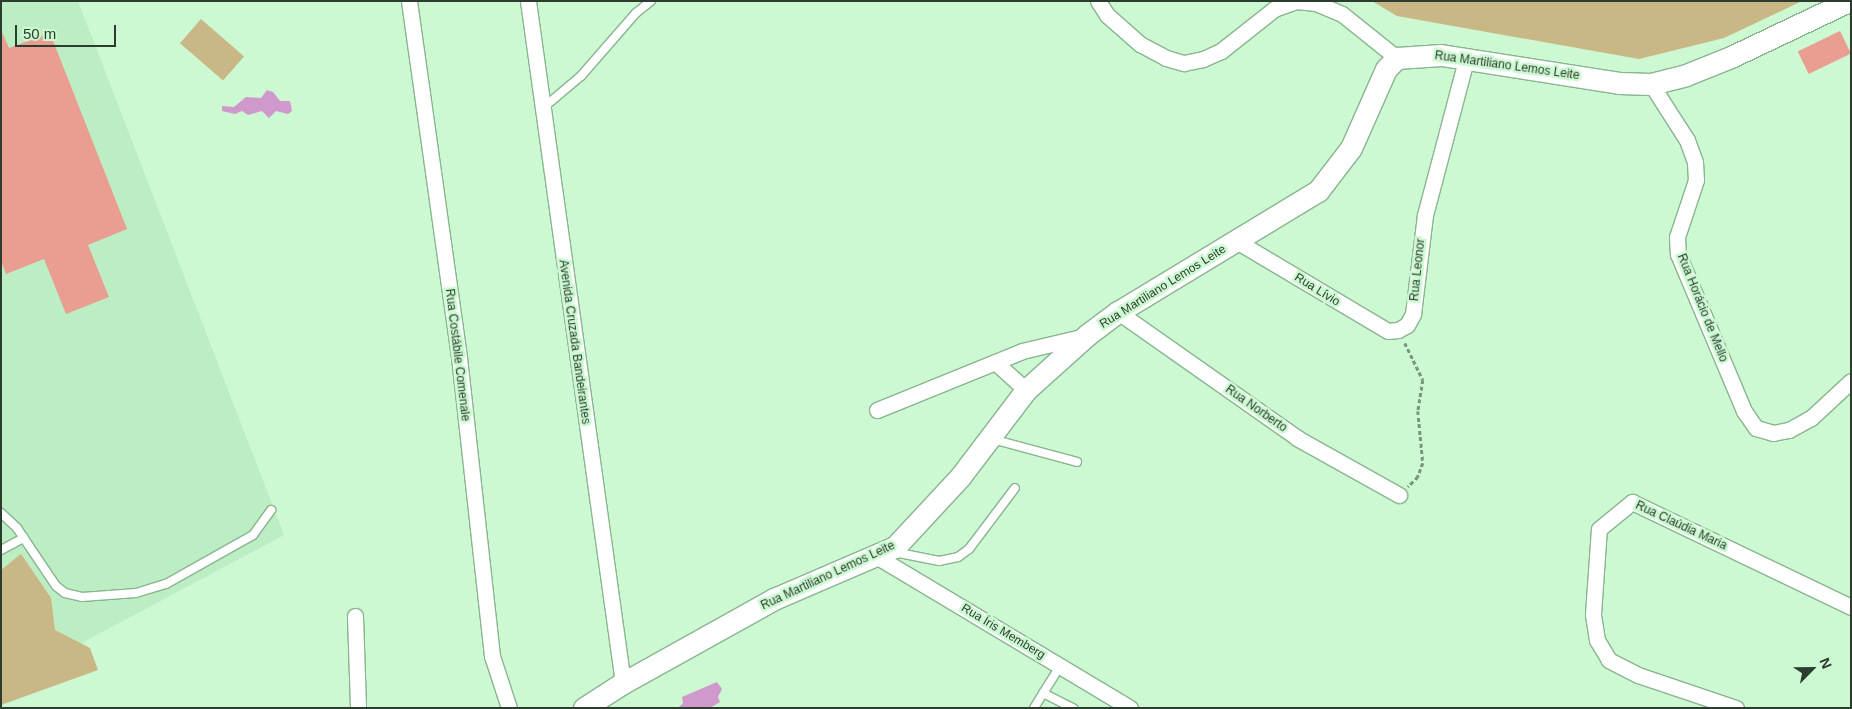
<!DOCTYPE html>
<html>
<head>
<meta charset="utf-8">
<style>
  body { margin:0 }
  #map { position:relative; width:1852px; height:709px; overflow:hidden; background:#ccf8d2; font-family:Arial,sans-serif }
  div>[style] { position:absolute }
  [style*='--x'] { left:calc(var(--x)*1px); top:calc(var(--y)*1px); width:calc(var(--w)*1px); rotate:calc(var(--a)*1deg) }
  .built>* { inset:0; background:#bcedc3 }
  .green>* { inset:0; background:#cab786; transform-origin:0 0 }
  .water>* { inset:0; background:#d099cc }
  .building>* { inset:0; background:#ea9d91; transform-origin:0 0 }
  .path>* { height:2.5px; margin-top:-1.25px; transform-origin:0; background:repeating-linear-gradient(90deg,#78967c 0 4px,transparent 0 6.5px) }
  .roads { filter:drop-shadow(1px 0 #8ab490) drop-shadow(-1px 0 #8ab490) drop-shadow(0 1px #8ab490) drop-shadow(0 -1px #8ab490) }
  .lane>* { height:8px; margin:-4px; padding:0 4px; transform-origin:4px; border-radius:4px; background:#fff }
  .street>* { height:15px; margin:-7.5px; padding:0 7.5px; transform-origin:7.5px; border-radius:7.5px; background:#fff }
  .secondary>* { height:21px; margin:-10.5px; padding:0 10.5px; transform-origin:10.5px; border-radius:10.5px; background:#fff }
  span { translate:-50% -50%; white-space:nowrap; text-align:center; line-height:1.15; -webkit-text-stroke:5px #ccf8d2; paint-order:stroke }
  .street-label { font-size:12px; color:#2c3d2f }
  .frame { position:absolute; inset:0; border:2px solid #2c3d2f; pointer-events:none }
  .north { position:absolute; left:1787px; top:644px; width:50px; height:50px; -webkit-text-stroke:4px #ccf8d2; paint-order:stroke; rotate:67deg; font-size:14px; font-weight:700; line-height:20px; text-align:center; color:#2c3d2f }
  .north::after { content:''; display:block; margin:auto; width:18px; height:22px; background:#2c3d2f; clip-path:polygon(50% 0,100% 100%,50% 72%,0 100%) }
  .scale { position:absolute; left:15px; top:25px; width:101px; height:22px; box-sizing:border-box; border:2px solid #2c3d2f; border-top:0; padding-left:6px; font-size:15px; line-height:18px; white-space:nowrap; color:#2c3d2f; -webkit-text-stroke:4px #ccf8d2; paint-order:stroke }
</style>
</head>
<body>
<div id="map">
  <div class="built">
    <i style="clip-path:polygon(1px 1px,78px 1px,284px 535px,1px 686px)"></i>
  </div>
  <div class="green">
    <i style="clip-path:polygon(1372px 1px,1802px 1px,1724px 38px,1639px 59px,1397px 16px)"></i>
    <i style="left:201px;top:19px;width:57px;height:32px;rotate:41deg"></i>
    <i style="clip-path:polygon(21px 554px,51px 598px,55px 630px,90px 648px,98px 670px,1px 705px,1px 570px)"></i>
  </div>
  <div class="water">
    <i style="clip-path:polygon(267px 90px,273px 92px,280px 101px,290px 101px,292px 111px,288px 114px,276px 111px,269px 118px,262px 111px,248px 115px,242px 111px,235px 114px,222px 111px,222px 106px,234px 107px,246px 97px,261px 98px)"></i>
    <i style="clip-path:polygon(717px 682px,722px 689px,718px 697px,720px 702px,710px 708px,678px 708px,683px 703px,682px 697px)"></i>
  </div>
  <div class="building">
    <i style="clip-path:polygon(1px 30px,9px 48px,50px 33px,127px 229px,88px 245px,109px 297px,66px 314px,44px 259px,6px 274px,1px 261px)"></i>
    <i style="left:1840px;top:31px;width:25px;height:47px;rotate:64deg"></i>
  </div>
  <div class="path">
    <i style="--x:1405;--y:343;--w:41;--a:64.1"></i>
    <i style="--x:1423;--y:380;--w:31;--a:99"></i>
    <i style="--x:1418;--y:411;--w:52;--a:84.5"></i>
    <i style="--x:1423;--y:463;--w:15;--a:110"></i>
    <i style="--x:1418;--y:477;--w:14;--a:135"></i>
  </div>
  <div class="roads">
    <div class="lane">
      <i style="--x:543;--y:108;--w:50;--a:-40.1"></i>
      <i style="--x:581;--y:76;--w:84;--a:-48.9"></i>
      <i style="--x:636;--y:13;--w:19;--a:-39"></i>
      <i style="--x:992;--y:439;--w:88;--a:15.1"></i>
      <i style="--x:1;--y:513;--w:22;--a:43"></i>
      <i style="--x:17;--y:528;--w:70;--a:56.1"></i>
      <i style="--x:56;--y:586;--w:11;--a:38"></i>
      <i style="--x:65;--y:593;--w:17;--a:13"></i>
      <i style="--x:82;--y:597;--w:54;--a:-4.2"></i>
      <i style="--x:136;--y:593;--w:31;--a:-17"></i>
      <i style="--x:166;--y:584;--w:100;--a:-29.4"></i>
      <i style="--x:253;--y:535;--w:31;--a:-54"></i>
      <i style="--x:1;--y:550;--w:26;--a:-28"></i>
      <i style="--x:894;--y:552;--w:46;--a:11.3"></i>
      <i style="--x:939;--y:561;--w:19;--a:-12"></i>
      <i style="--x:958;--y:557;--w:14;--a:-36"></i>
      <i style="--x:969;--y:549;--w:76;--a:-53"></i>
      <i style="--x:1043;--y:693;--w:34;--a:27"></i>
      <i style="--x:1034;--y:708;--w:49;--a:-58.2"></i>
    </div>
    <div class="street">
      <i style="--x:409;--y:1;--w:359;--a:82"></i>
      <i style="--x:459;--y:357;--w:301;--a:83.7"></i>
      <i style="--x:492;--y:656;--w:55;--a:71.9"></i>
      <i style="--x:528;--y:1;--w:689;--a:82.07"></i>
      <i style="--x:1098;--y:1;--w:17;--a:57"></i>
      <i style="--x:1107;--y:15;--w:44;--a:41.3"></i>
      <i style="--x:1140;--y:44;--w:30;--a:28"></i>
      <i style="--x:1166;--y:58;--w:19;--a:16"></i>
      <i style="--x:1184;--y:63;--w:19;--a:-12"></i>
      <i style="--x:1203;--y:59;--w:20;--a:-24"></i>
      <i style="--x:1221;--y:51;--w:68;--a:-38.4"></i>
      <i style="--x:1274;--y:9;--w:23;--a:-20"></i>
      <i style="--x:1296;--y:1;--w:20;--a:6"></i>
      <i style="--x:1316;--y:3;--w:28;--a:23"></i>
      <i style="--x:1342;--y:14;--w:70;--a:38.7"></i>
      <i style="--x:1651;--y:84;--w:67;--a:57.3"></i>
      <i style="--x:1687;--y:140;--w:23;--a:70"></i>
      <i style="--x:1695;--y:162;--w:18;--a:87"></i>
      <i style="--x:1696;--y:180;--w:60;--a:108.4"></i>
      <i style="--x:1677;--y:237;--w:17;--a:87"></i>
      <i style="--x:1678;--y:254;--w:170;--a:67.2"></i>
      <i style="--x:1744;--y:411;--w:21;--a:55"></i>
      <i style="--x:1756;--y:428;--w:18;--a:16"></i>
      <i style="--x:1773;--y:433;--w:16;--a:-11"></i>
      <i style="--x:1789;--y:430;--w:25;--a:-29"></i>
      <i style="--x:1811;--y:418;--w:54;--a:-42.8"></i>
      <i style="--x:1238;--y:242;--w:174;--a:30.7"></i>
      <i style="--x:1388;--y:331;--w:10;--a:-6"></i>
      <i style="--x:1398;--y:330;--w:10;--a:-29"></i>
      <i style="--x:1407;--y:325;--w:13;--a:-61"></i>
      <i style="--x:1413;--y:314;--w:100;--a:-83.1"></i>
      <i style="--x:1425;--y:215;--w:160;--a:-75.2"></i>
      <i style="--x:1118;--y:312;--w:219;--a:35.1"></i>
      <i style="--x:1297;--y:438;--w:117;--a:29.2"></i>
      <i style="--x:995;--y:362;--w:42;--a:42.1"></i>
      <i style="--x:877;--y:410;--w:157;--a:-22.1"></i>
      <i style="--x:1022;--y:351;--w:65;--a:-13.4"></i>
      <i style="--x:876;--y:556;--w:296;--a:30.9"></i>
      <i style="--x:355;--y:616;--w:92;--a:88.1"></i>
      <i style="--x:1736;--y:708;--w:103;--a:-161.4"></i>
      <i style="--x:1638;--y:675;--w:33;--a:-153"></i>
      <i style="--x:1609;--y:660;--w:23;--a:-121"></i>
      <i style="--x:1597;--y:640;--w:26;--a:-99"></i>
      <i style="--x:1593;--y:614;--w:85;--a:-86"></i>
      <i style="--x:1599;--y:529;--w:43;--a:-39.3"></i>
      <i style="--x:1632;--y:502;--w:243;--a:25.6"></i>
    </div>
    <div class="secondary">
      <i style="--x:584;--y:708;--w:46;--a:-32.7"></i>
      <i style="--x:623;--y:683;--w:173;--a:-29.1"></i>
      <i style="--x:774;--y:599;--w:132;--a:-23.3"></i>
      <i style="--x:895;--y:547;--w:96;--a:-47.1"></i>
      <i style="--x:960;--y:477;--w:109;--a:-52.8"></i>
      <i style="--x:1026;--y:390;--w:82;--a:-42"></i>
      <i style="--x:1087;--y:335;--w:39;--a:-37"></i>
      <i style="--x:1118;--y:312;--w:234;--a:-31.2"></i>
      <i style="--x:1318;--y:191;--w:54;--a:-52.5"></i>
      <i style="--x:1351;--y:148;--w:86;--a:-66.1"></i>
      <i style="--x:1386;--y:69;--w:16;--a:-45"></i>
      <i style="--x:1397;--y:58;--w:44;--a:-3.9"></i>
      <i style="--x:1441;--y:55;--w:180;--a:8.9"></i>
      <i style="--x:1619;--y:83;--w:32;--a:2"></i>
      <i style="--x:1651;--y:84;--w:36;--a:-14"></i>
      <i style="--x:1686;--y:75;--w:51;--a:-22"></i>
      <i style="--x:1733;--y:56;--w:128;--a:-25.4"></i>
    </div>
  </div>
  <div class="street-label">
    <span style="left:1507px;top:66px;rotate:8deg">Rua Martiliano Lemos Leite</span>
    <span style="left:1418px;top:270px;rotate:-84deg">Rua Leonor</span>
    <span style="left:1163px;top:287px;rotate:-32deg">Rua Martiliano Lemos Leite</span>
    <span style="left:1317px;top:290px;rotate:32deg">Rua Lívio</span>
    <span style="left:1702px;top:308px;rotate:68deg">Rua Horácio de Mello</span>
    <span style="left:574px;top:342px;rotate:82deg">Avenida Cruzada Bandeirantes</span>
    <span style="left:457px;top:355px;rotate:83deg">Rua Costábile Comenale</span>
    <span style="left:1256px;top:409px;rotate:35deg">Rua Norberto</span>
    <span style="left:1681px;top:526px;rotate:25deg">Rua Claúdia Maria</span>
    <span style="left:828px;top:576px;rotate:-25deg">Rua Martiliano Lemos Leite</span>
    <span style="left:1003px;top:632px;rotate:31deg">Rua Íris Memberg</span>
  </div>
  <div class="frame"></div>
  <div class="north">N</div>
  <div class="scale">50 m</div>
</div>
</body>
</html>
